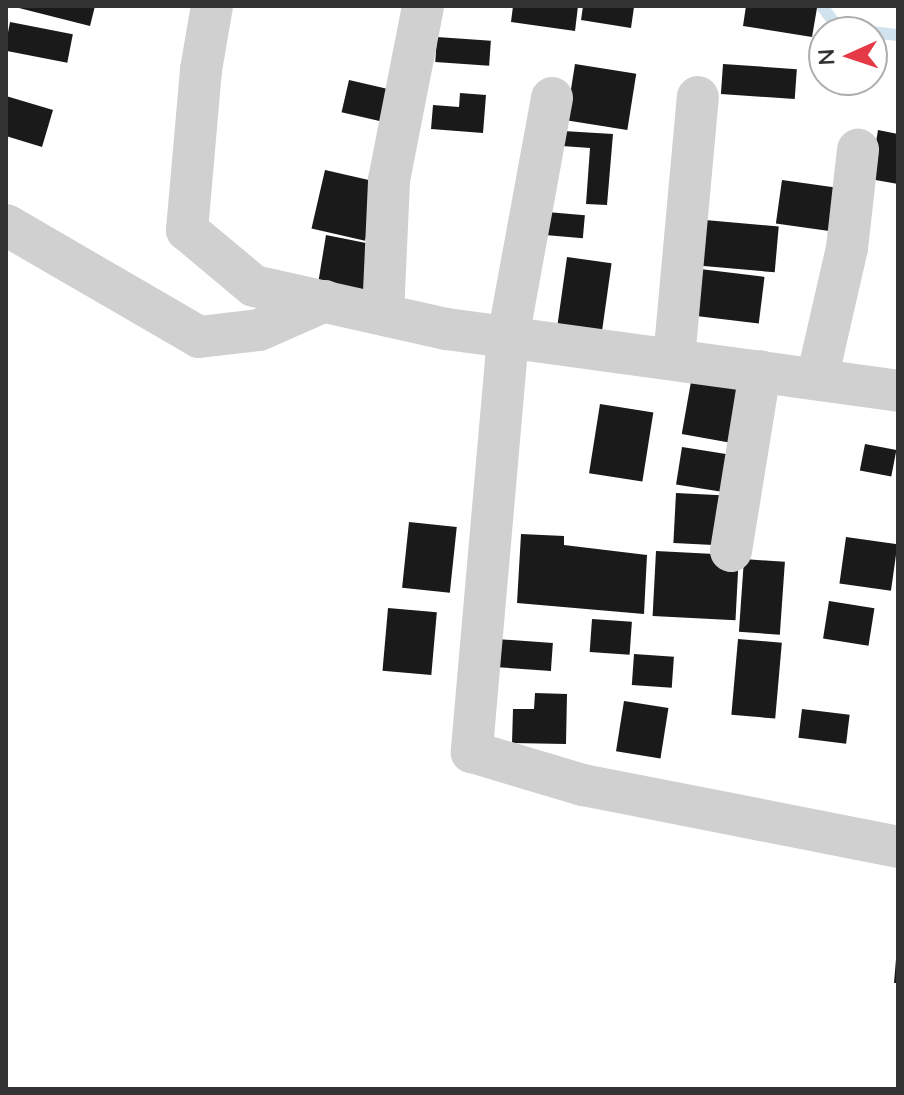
<!DOCTYPE html>
<html>
<head>
<meta charset="utf-8">
<style>
  body { margin:0 }
  #map { position:relative; width:904px; height:1095px; overflow:hidden; background:#fff; font-family:Mulish,sans-serif }
  div>[style] { position:absolute }
  [style*='--x'] { left:calc(var(--x)*1px); top:calc(var(--y)*1px); width:calc(var(--w)*1px); rotate:calc(var(--a)*1deg) }
  .stream>* { height:12px; margin:-6px; padding:0 6px; transform-origin:6px; border-radius:6px; background:#cfe2ee }
  .building>* { inset:0; background:#1a1a1a; transform-origin:0 0 }
  .street>* { height:42px; margin:-21px; padding:0 21px; transform-origin:21px; border-radius:21px; background:#d0d0d0 }
  span { translate:-50% -50%; white-space:nowrap; text-align:center; line-height:1.15; -webkit-text-stroke:8px #fff; paint-order:stroke }
  .frame { position:absolute; inset:0; border:8px solid #333; pointer-events:none }
  .north { position:absolute; left:808px; top:16px; width:80px; height:80px; box-sizing:border-box; background:#fff; border:2px solid #adadad; border-radius:50%; rotate:267deg; font-size:22px; font-weight:700; line-height:32px; text-align:center; color:#333 }
  .north::after { content:''; display:block; margin:auto; width:28px; height:36px; background:#e63946; clip-path:polygon(50% 0,100% 100%,50% 72%,0 100%) }
</style>
</head>
<body>
<div id="map">
  <div class="stream">
    <i style="--x:822;--y:6;--w:29;--a:54"></i>
    <i style="--x:839;--y:29;--w:31;--a:6"></i>
    <i style="--x:872;--y:32;--w:26;--a:7"></i>
  </div>
  <div class="building">
    <i style="clip-path:polygon(11px 6px,95px 6px,90px 26px)"></i>
    <i style="clip-path:polygon(513px 6px,578px 6px,575px 31px,511px 22px)"></i>
    <i style="clip-path:polygon(583px 6px,634px 7px,631px 28px,581px 20px)"></i>
    <i style="clip-path:polygon(746px 6px,817px 8px,812px 37px,743px 26px)"></i>
    <i style="left:10px;top:22px;width:64px;height:29px;rotate:11deg"></i>
    <i style="left:437px;top:37px;width:54px;height:25px;rotate:4deg"></i>
    <i style="left:575px;top:64px;width:62px;height:57px;rotate:9deg"></i>
    <i style="left:723px;top:64px;width:74px;height:30px;rotate:4deg"></i>
    <i style="left:349px;top:80px;width:50px;height:33px;rotate:13deg"></i>
    <i style="clip-path:polygon(460px 93px,486px 95px,483px 133px,431px 129px,433px 105px,459px 107px)"></i>
    <i style="clip-path:polygon(6px 96px,53px 110px,42px 147px,6px 136px)"></i>
    <i style="clip-path:polygon(878px 130px,898px 134px,898px 184px,870px 179px)"></i>
    <i style="clip-path:polygon(563px 131px,613px 134px,607px 205px,586px 204px,590px 148px,562px 146px)"></i>
    <i style="left:325px;top:170px;width:55px;height:60px;rotate:13deg"></i>
    <i style="left:782px;top:180px;width:61px;height:44px;rotate:8deg"></i>
    <i style="left:547px;top:212px;width:38px;height:23px;rotate:5deg"></i>
    <i style="left:705px;top:220px;width:74px;height:46px;rotate:5deg"></i>
    <i style="clip-path:polygon(326px 235px,376px 245px,373px 300px,317px 290px)"></i>
    <i style="left:567px;top:257px;width:45px;height:78px;rotate:8deg"></i>
    <i style="left:700px;top:269px;width:65px;height:47px;rotate:7deg"></i>
    <i style="left:692px;top:376px;width:58px;height:59px;rotate:10deg"></i>
    <i style="left:600px;top:404px;width:54px;height:70px;rotate:9deg"></i>
    <i style="left:865px;top:444px;width:32px;height:27px;rotate:11deg"></i>
    <i style="left:682px;top:447px;width:54px;height:38px;rotate:9deg"></i>
    <i style="left:676px;top:493px;width:50px;height:50px;rotate:3deg"></i>
    <i style="left:409px;top:522px;width:48px;height:66px;rotate:6deg"></i>
    <i style="clip-path:polygon(521px 534px,564px 536px,564px 545px,647px 555px,644px 614px,517px 603px)"></i>
    <i style="left:846px;top:537px;width:52px;height:47px;rotate:8deg"></i>
    <i style="left:656px;top:551px;width:83px;height:65px;rotate:3deg"></i>
    <i style="left:744px;top:559px;width:41px;height:73px;rotate:4deg"></i>
    <i style="left:829px;top:601px;width:46px;height:38px;rotate:9deg"></i>
    <i style="left:388px;top:608px;width:49px;height:63px;rotate:5deg"></i>
    <i style="left:592px;top:619px;width:40px;height:33px;rotate:4deg"></i>
    <i style="left:496px;top:639px;width:57px;height:28px;rotate:4deg"></i>
    <i style="left:738px;top:639px;width:44px;height:76px;rotate:5deg"></i>
    <i style="left:634px;top:654px;width:40px;height:31px;rotate:4deg"></i>
    <i style="clip-path:polygon(535px 693px,567px 694px,566px 744px,512px 743px,513px 709px,534px 709px)"></i>
    <i style="left:624px;top:701px;width:45px;height:51px;rotate:9deg"></i>
    <i style="left:802px;top:709px;width:48px;height:29px;rotate:7deg"></i>
    <i style="clip-path:polygon(896px 959px,898px 959px,898px 983px,894px 983px)"></i>
  </div>
  <div class="street">
    <i style="--x:212;--y:6;--w:65;--a:99.8"></i>
    <i style="--x:201;--y:70;--w:161;--a:95"></i>
    <i style="--x:187;--y:230;--w:87;--a:39.9"></i>
    <i style="--x:254;--y:286;--w:198;--a:12.6"></i>
    <i style="--x:447;--y:329;--w:455;--a:7.8"></i>
    <i style="--x:552;--y:98;--w:243;--a:100.4"></i>
    <i style="--x:508;--y:337;--w:417;--a:95"></i>
    <i style="--x:472;--y:752;--w:116;--a:16.6"></i>
    <i style="--x:583;--y:785;--w:321;--a:11.1"></i>
    <i style="--x:6;--y:225;--w:223;--a:30.1"></i>
    <i style="--x:199;--y:337;--w:60;--a:-6.7"></i>
    <i style="--x:259;--y:330;--w:72;--a:-23.7"></i>
    <i style="--x:383;--y:314;--w:134;--a:-87.4"></i>
    <i style="--x:389;--y:180;--w:177;--a:-78.9"></i>
    <i style="--x:674;--y:359;--w:263;--a:-84.8"></i>
    <i style="--x:817;--y:379;--w:134;--a:-77.1"></i>
    <i style="--x:847;--y:248;--w:99;--a:-83.6"></i>
    <i style="--x:731;--y:551;--w:182;--a:-80.8"></i>
  </div>
  <div class="frame"></div>
  <div class="north">N</div>
</div>
</body>
</html>
